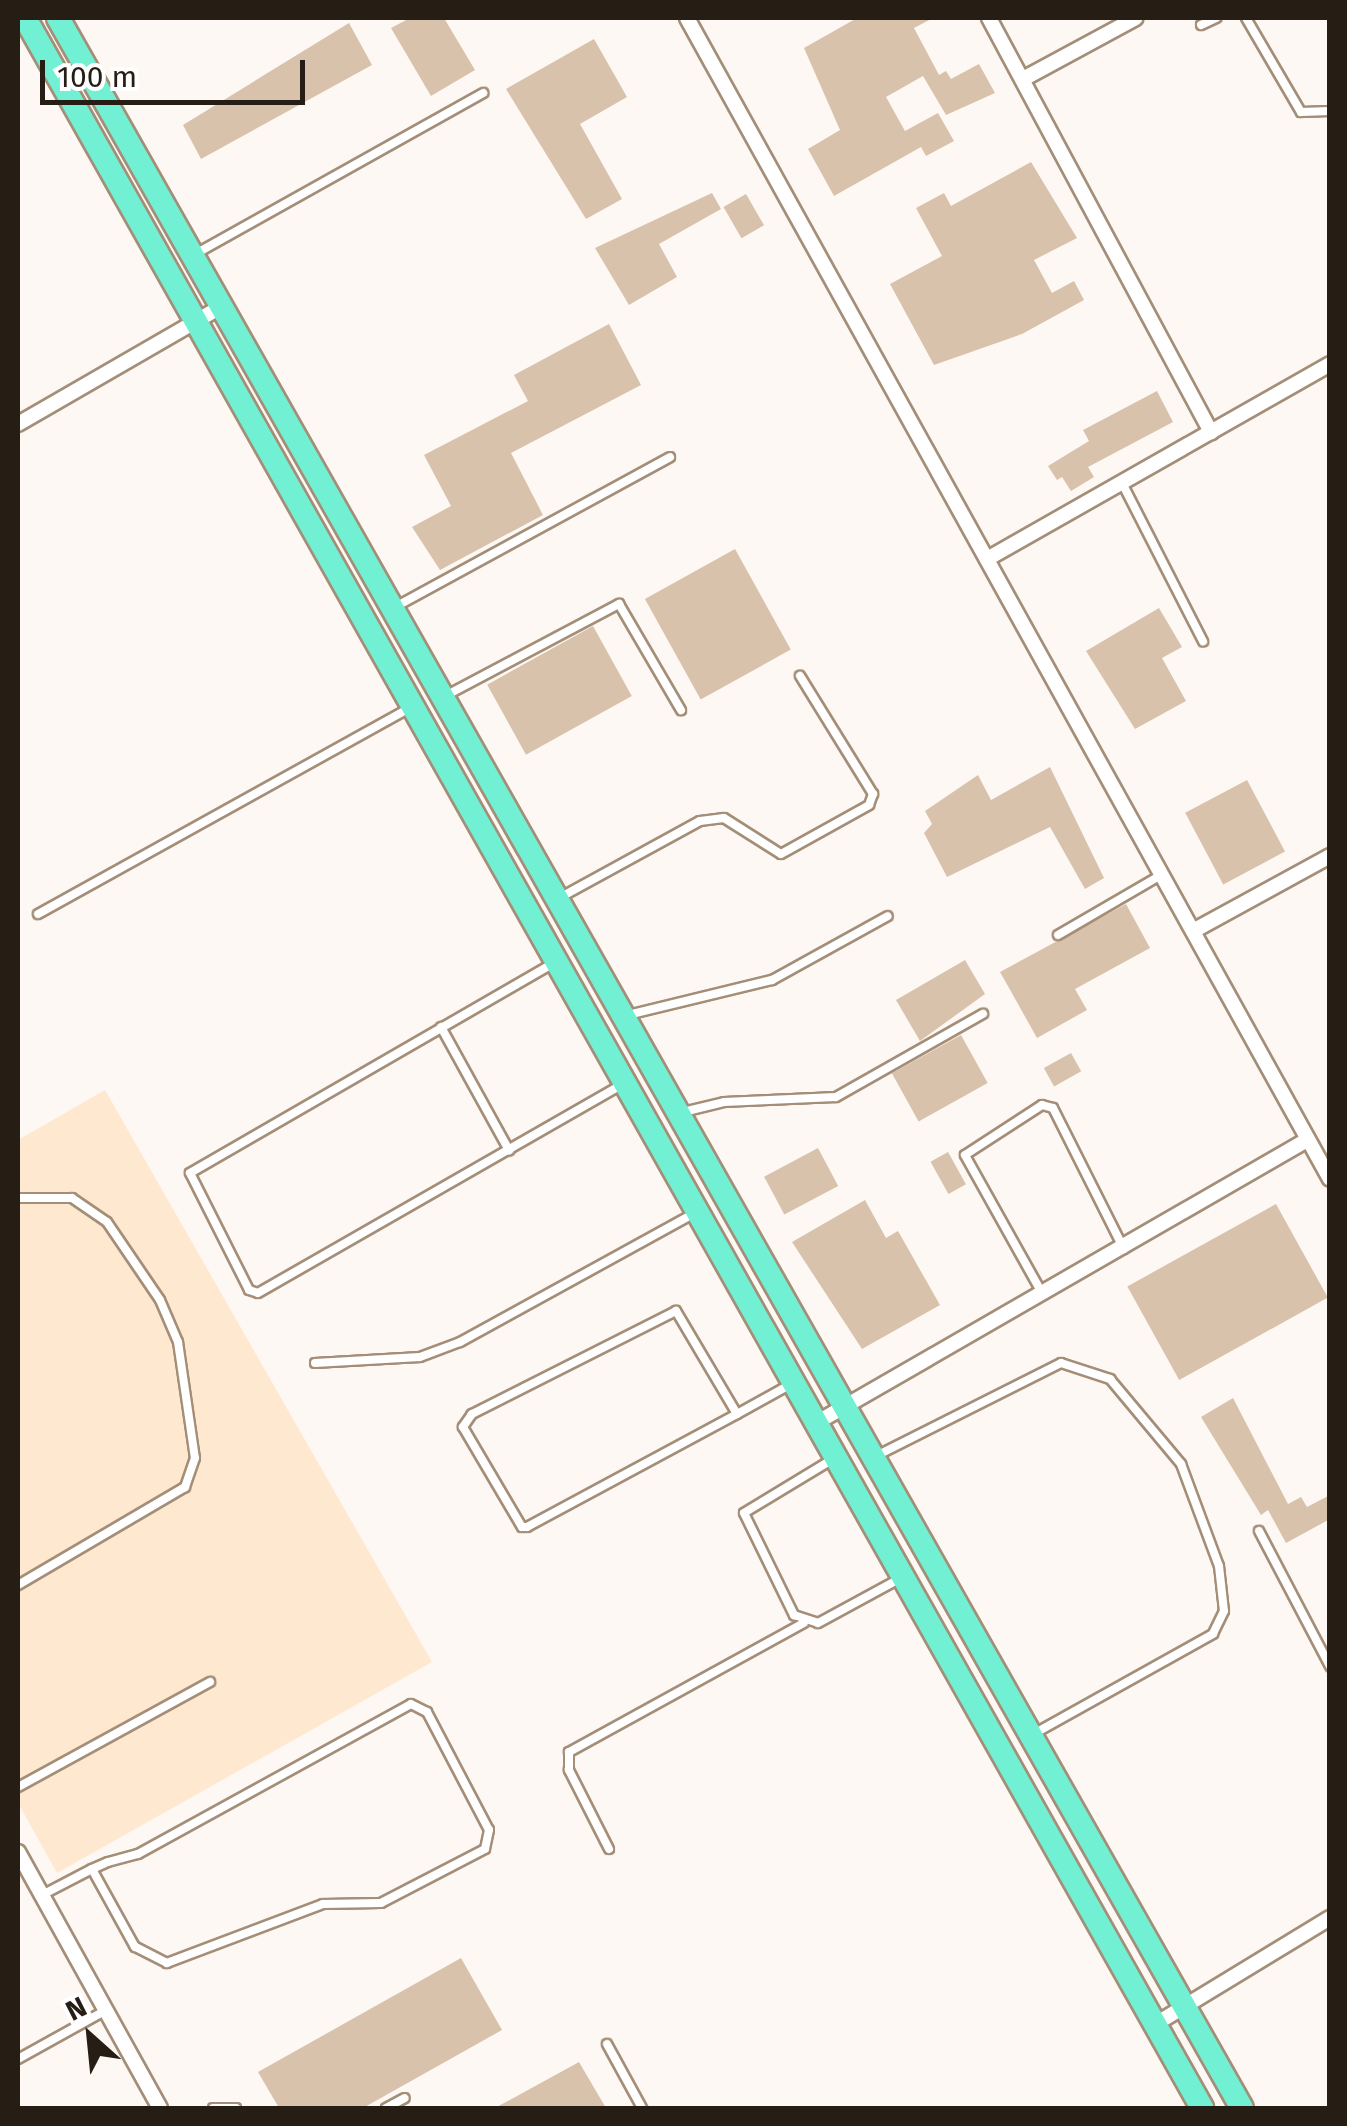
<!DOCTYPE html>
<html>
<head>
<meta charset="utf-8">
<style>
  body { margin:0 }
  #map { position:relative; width:1347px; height:2126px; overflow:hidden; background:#fdf8f3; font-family:"Fira Sans",sans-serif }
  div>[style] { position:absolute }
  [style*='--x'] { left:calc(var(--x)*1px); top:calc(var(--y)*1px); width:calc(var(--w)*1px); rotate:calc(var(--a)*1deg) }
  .built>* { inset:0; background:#ffe8d0 }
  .building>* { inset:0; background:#d9c2ab; transform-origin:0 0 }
  .roads { filter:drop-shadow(2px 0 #a48e78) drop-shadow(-2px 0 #a48e78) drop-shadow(0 2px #a48e78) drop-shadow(0 -2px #a48e78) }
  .service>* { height:8px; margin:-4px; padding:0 4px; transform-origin:4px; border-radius:4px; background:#fff }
  .minor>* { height:14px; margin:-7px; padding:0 7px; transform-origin:7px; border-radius:7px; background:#fff }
  .trunk>* { height:22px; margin:-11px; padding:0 11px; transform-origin:11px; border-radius:11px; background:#72f0d3 }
  span { translate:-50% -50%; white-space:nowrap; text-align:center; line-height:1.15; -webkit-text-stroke:8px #fff; paint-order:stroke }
  .frame { position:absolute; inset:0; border:20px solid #261e15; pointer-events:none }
  .north { position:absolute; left:40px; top:1986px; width:100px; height:100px; -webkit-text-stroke:8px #fff; paint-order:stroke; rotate:333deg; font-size:28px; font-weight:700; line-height:40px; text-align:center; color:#261e15 }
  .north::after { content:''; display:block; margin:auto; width:35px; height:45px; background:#261e15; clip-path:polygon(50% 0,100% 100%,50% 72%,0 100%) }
  .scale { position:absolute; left:40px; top:60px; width:265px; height:45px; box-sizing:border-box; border:5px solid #261e15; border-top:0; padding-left:12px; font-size:30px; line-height:35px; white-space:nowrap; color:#261e15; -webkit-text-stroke:8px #fff; paint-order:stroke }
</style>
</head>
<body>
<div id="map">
  <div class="built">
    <i style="clip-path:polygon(105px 1090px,432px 1662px,57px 1873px,18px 1803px,18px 1140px)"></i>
  </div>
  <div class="building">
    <i style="clip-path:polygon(410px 18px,444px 18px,475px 70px,431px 96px,391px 28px)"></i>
    <i style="clip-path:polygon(857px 18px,933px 18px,914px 28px,939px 75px,946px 71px,951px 79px,979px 64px,995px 93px,946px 115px,923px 76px,886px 97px,905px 131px,938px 113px,954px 141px,926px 156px,921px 147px,834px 196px,808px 149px,840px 130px,804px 48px)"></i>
    <i style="clip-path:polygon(349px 23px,372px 65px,201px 159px,183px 125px)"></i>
    <i style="clip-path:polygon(594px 39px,627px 97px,580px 124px,622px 199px,586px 219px,506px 89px)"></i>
    <i style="clip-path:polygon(1031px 162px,1077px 238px,1034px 260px,1052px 293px,1074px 281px,1084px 300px,1022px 334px,934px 365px,890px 284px,942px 256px,916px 208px,944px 193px,951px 206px)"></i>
    <i style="clip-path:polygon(712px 193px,721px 209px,659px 244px,677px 277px,629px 305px,595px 248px)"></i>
    <i style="left:746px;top:194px;width:36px;height:26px;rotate:60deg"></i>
    <i style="clip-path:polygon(609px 324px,641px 385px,511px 453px,543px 515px,440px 570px,412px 527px,451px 506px,424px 455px,528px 401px,514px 375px)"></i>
    <i style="clip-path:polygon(1157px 391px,1173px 422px,1088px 467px,1094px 477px,1071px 491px,1062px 477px,1057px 480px,1048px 466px,1089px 441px,1083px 430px)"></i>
    <i style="left:735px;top:549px;width:115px;height:103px;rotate:61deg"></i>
    <i style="clip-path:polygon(1159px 608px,1182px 647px,1162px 658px,1186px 701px,1135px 729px,1086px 651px)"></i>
    <i style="left:593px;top:626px;width:80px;height:121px;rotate:61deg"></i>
    <i style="clip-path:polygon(1050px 767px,1104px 878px,1085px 889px,1050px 827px,947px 877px,924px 833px,932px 824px,925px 811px,978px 775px,991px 800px)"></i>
    <i style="left:1247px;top:780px;width:81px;height:70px;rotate:62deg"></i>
    <i style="clip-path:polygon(1126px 904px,1150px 948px,1075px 989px,1087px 1010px,1037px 1038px,1000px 972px)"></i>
    <i style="clip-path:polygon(965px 960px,985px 994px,920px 1041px,896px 1000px)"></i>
    <i style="left:961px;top:1035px;width:55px;height:79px;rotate:61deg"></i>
    <i style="left:1071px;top:1053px;width:21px;height:31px;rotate:61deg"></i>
    <i style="left:818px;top:1148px;width:43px;height:61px;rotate:62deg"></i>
    <i style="left:948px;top:1152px;width:37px;height:20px;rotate:61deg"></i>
    <i style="clip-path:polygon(865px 1200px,886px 1238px,898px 1231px,940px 1305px,862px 1349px,792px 1242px)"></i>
    <i style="left:1276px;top:1204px;width:107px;height:170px;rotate:61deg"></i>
    <i style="clip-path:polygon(1233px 1398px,1288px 1504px,1301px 1497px,1307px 1507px,1330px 1495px,1330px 1519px,1286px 1543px,1268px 1510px,1261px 1515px,1201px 1417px)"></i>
    <i style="clip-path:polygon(461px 1958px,502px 2030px,363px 2108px,279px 2108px,258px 2072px)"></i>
    <i style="clip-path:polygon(579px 2062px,606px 2108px,495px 2108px)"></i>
  </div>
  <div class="roads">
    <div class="service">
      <i style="--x:1246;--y:18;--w:109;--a:59.7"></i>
      <i style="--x:1301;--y:112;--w:29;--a:-2"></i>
      <i style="--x:1201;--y:25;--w:17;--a:-25"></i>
      <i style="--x:197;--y:253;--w:328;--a:-29.2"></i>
      <i style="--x:1122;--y:483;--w:178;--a:62.9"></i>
      <i style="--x:397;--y:606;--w:311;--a:-28.6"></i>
      <i style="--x:447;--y:695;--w:195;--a:-27.9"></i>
      <i style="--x:619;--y:604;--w:123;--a:59.7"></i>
      <i style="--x:561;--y:897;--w:158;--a:-28.7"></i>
      <i style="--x:700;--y:821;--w:24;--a:-7"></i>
      <i style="--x:724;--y:818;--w:67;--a:32.3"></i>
      <i style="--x:781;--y:854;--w:101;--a:-29.1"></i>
      <i style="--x:869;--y:805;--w:12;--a:-70"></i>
      <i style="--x:873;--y:794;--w:139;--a:-121.7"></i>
      <i style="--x:38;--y:914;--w:423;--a:-29"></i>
      <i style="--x:1058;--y:935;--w:119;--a:-30.2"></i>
      <i style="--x:552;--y:964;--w:418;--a:150"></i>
      <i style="--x:190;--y:1173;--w:131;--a:63.2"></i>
      <i style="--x:249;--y:1290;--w:9;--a:18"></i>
      <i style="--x:258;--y:1293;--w:421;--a:-29.8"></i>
      <i style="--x:628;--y:1015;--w:148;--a:-13.7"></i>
      <i style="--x:772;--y:980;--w:132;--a:-28.9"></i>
      <i style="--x:441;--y:1027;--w:141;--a:61.1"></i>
      <i style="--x:683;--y:1112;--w:42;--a:-13.7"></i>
      <i style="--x:724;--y:1102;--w:112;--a:-2.6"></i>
      <i style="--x:836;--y:1097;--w:169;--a:-29.5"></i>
      <i style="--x:18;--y:1198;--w:54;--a:0"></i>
      <i style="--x:72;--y:1198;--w:42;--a:34.4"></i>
      <i style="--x:107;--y:1222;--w:94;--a:55.8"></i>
      <i style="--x:160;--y:1300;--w:46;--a:66.8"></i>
      <i style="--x:178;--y:1342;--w:117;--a:81.7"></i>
      <i style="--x:195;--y:1458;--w:31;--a:109"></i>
      <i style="--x:185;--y:1487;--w:194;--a:149.6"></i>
      <i style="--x:1042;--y:1293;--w:158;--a:-119.2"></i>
      <i style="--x:965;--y:1155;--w:92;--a:-33"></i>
      <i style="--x:1042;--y:1105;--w:11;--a:15"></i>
      <i style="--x:1053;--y:1108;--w:158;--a:63.3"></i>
      <i style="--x:315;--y:1363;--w:105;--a:-3.3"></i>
      <i style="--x:420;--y:1357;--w:43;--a:-20.6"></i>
      <i style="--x:460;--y:1342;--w:266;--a:-28.8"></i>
      <i style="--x:737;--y:1414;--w:120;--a:-120.6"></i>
      <i style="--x:676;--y:1311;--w:229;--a:153.2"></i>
      <i style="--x:472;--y:1414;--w:16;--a:125"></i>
      <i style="--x:463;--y:1427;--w:116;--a:59.5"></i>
      <i style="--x:522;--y:1527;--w:5;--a:0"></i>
      <i style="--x:527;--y:1527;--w:238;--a:-28.3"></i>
      <i style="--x:737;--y:1414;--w:64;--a:-29"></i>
      <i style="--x:876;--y:1456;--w:207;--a:-26.7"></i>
      <i style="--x:1061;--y:1363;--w:52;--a:18.1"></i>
      <i style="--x:1110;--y:1379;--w:111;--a:50.1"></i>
      <i style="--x:1181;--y:1464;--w:109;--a:69.6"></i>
      <i style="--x:1219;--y:1566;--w:45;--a:83.7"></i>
      <i style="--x:1224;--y:1611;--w:25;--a:116"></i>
      <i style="--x:1213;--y:1634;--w:204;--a:150.9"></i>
      <i style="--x:833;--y:1459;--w:104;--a:148.8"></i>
      <i style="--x:744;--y:1513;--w:114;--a:63.9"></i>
      <i style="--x:794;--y:1615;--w:25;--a:18"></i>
      <i style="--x:818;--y:1623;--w:94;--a:-28.5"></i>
      <i style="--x:1259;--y:1531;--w:153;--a:62.3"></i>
      <i style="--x:18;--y:1787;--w:219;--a:-28.7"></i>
      <i style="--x:609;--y:1849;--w:89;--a:-116.9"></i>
      <i style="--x:569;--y:1770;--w:18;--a:-90"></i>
      <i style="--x:569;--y:1752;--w:268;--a:-28.8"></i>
      <i style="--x:42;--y:1895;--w:56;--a:-27.5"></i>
      <i style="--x:92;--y:1869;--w:17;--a:-24"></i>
      <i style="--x:108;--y:1862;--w:31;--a:-15"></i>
      <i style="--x:138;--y:1854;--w:311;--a:-28.8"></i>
      <i style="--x:411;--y:1704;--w:18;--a:27"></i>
      <i style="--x:427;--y:1712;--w:133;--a:62.3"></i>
      <i style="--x:489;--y:1830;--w:19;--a:102"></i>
      <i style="--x:485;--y:1849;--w:117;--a:152.6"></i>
      <i style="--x:381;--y:1903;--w:58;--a:179"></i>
      <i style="--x:323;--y:1904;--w:167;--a:159.3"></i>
      <i style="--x:167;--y:1963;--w:36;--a:-153"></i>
      <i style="--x:135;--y:1947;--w:89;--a:-118.9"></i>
      <i style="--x:607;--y:2044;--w:73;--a:61.3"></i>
      <i style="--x:18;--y:2059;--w:101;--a:-29.1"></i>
      <i style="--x:213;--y:2108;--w:23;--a:0"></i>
      <i style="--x:386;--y:2108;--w:21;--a:-28"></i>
    </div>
    <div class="minor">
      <i style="--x:687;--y:18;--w:1327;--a:61.02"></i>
      <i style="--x:989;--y:18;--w:470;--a:61.8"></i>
      <i style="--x:1023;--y:79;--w:128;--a:-28.4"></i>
      <i style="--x:18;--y:424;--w:236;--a:-30"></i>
      <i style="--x:987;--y:559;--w:395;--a:-29.6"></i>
      <i style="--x:1193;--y:931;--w:156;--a:-28.7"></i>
      <i style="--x:816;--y:1423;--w:567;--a:-29.96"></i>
      <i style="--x:18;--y:1852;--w:293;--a:61"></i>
      <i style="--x:1154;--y:2025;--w:206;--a:-31.3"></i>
    </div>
    <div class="trunk">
      <i style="--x:25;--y:18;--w:2399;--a:60.61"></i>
      <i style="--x:58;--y:18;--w:2402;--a:60.47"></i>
    </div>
  </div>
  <div class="frame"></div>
  <div class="north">N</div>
  <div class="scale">100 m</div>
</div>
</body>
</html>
